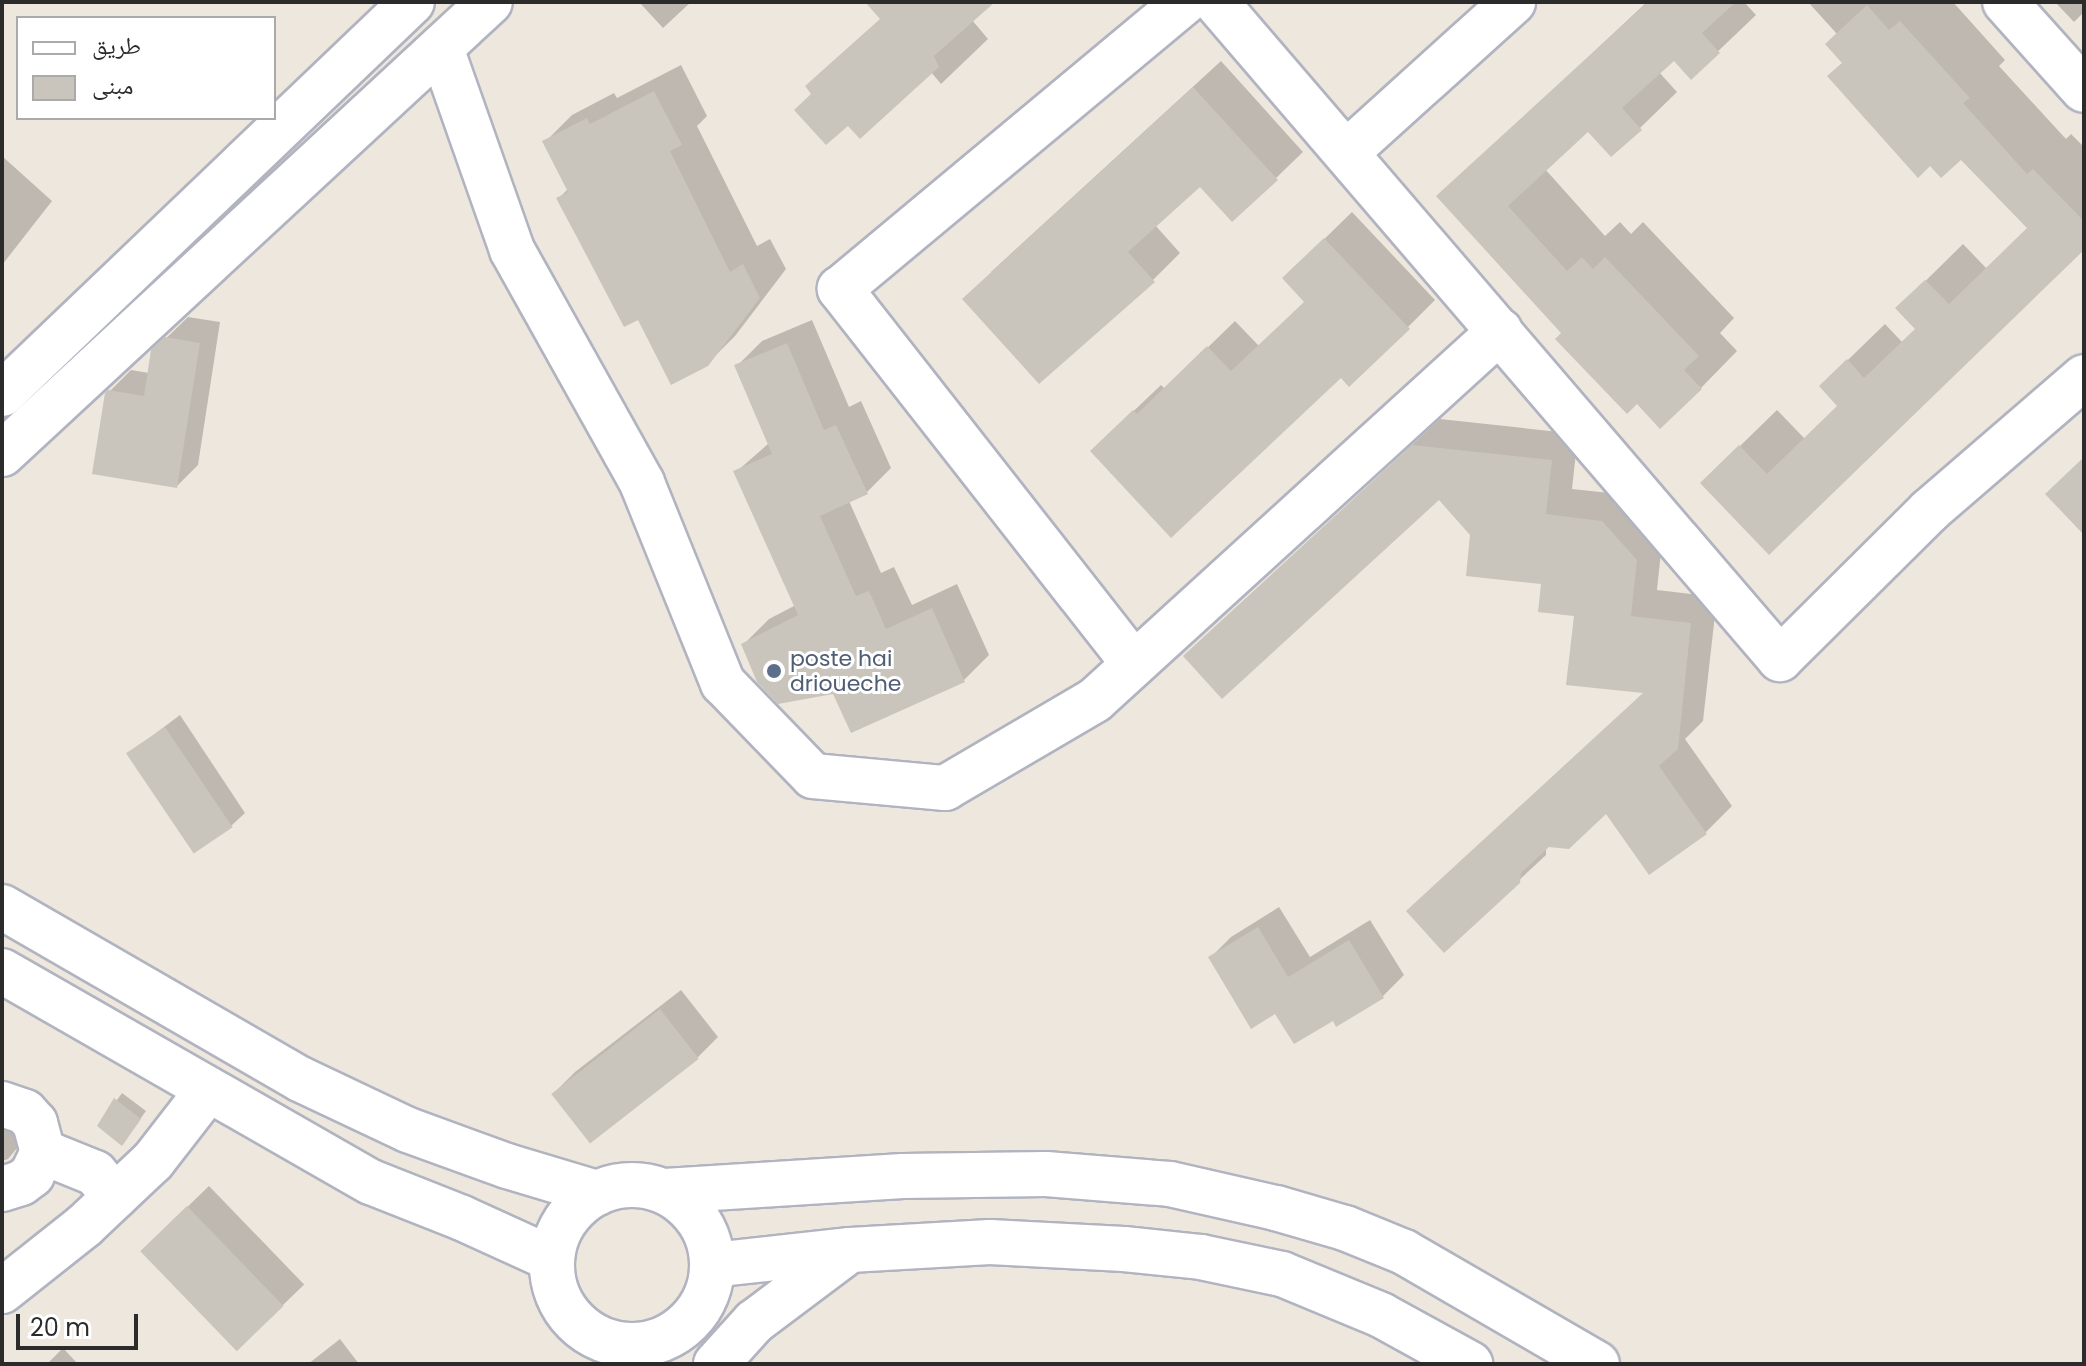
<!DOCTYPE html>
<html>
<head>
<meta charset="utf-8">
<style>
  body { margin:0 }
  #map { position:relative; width:2086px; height:1366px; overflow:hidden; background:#eee7dd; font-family:Poppins,"Noto Naskh Arabic",sans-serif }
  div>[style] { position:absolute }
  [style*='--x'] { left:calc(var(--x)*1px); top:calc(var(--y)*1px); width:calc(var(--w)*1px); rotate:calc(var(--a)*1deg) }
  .shadow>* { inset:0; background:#0003; transform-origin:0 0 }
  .building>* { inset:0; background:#c9c4bc; transform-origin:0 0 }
  .roads { filter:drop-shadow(2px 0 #b1b4c0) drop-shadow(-2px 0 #b1b4c0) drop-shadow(0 2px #b1b4c0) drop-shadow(0 -2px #b1b4c0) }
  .minor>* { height:44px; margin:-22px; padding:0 22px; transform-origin:22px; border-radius:22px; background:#fff }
  .minor>.ring { margin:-22px; padding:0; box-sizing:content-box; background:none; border:44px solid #fff; border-radius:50% }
  .dots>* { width:22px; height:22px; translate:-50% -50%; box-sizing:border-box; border:4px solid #fff; border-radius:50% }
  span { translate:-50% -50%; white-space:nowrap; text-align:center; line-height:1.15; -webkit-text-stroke:6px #fff; paint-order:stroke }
  .service-label { font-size:22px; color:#4e5e75 }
  .left { translate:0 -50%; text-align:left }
  .frame { position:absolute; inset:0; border:4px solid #2b2b2b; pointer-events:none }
  .legend { position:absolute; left:16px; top:16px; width:260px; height:104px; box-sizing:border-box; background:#fff; border:2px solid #aaa; margin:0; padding:10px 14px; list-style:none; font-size:24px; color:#2b2b2b }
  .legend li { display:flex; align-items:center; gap:16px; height:40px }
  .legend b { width:40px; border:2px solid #aaa }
  .scale { position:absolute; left:16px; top:1314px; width:122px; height:36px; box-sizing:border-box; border:4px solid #2b2b2b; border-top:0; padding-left:10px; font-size:24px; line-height:28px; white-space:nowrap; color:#2b2b2b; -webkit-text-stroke:6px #fff; paint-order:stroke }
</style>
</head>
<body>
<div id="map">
  <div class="shadow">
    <i style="clip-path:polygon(639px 2px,691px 2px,663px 28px)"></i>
    <i style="clip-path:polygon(872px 2px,992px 2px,972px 20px,988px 39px,941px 84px,931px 72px,813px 93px,807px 86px,882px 18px)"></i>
    <i style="clip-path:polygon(1647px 2px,1744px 2px,1756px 15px,1691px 77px,1674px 58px,1659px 72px,1677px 92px,1640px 128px,1588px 130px,1545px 169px,1605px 236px,1620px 222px,1631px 234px,1643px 222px,1734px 318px,1720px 333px,1737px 351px,1701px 388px,1564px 333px,1439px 196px)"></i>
    <i style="clip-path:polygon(1808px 2px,1953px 2px,2005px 60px,1999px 66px,2066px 139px,2071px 134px,2084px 147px,2084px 248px,1769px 552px,1740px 446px,1777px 410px,1805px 439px,1840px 406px,1821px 386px,1885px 324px,1902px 342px,1917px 328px,1898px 308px,1963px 244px,1987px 269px,2029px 228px,1961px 158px,1844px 62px,1837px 34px)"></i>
    <i style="clip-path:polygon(2055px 2px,2084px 2px,2084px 12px,2074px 22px)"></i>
    <i style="clip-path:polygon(1221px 61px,1303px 152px,1276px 178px,1200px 184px,1155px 225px,1180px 253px,1153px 280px,991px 272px)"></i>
    <i style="clip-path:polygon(681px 65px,707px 116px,697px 126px,757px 246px,770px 239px,786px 269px,735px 336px,707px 364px,638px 317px,559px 198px,568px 189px,545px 142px,572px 115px,614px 93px,617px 98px)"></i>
    <i style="clip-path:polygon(2px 156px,52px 201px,2px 265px)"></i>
    <i style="clip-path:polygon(1352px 212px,1435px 300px,1408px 327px,1341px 375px,1120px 424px,1161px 385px,1165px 389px,1235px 321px,1259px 346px,1306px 301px,1312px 251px)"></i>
    <i style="clip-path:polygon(188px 317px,220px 322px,198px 465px,177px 486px,110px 391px,131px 370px,149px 373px,153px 351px)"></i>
    <i style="clip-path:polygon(812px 320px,849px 407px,861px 401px,891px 468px,866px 493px,849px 501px,881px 573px,894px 567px,912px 605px,957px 584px,989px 655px,964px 680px,834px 691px,744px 644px,769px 619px,796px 605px,736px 472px,769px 443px,737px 366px,762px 341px)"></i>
    <i style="clip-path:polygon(1440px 419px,1578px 434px,1572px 489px,1628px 495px,1663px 533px,1657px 590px,1717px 597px,1703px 721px,1685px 739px,1732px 806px,1706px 832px,1607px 811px,1546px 847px,1546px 855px,1444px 950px,1646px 691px,1576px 614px,1543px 583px,1472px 534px,1439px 497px,1185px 656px)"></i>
    <i style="clip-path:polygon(180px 715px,245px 813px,231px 826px,128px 754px)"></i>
    <i style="clip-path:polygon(1279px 907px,1310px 957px,1370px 920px,1404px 975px,1383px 996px,1333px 1018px,1276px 1011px,1210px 958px,1231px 937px)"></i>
    <i style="clip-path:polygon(681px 990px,718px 1037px,697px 1058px,554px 1093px,575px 1072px)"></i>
    <i style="clip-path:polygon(122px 1093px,146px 1111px,128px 1136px,99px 1125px)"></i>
    <i style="clip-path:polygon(2px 1121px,17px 1127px,22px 1142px,8px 1159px,2px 1161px)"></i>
    <i style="left:209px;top:1186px;width:137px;height:93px;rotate:46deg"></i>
    <i style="clip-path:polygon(340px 1339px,359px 1364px,308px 1364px)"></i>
    <i style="clip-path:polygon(63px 1348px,78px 1364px,47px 1364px)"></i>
  </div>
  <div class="building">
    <i style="clip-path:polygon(865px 2px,995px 2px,934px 56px,939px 67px,860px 139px,848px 126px,826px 145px,794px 110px,811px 94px,805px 86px,880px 19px)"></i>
    <i style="clip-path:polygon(1648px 2px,1736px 2px,1702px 33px,1720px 53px,1691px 80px,1674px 61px,1622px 108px,1642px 130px,1611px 157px,1588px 132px,1508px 206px,1567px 271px,1582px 257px,1593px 269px,1605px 257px,1699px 356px,1684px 370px,1702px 389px,1660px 429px,1637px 404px,1627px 414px,1555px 339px,1561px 333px,1436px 196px)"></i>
    <i style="clip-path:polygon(1867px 5px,1889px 30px,1900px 21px,1970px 98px,1963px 103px,2027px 174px,2033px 169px,2084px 221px,2084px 250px,1769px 555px,1700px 483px,1739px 445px,1767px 474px,1837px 406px,1819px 386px,1847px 359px,1864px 378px,1915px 329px,1895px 308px,1925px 280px,1949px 304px,2027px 228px,1961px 160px,1941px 178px,1930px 166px,1918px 178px,1827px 76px,1842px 63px,1825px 44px)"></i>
    <i style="clip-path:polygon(1193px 87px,1278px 180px,1232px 222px,1200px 187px,1128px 252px,1155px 282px,1039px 384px,962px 299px)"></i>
    <i style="clip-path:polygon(654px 91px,682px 145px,670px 151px,730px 272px,743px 264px,760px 298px,708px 366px,671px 385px,638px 320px,624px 327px,580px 243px,556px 198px,568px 192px,542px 141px,587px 118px,590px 124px)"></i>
    <i style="clip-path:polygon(1324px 238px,1410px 329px,1349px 387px,1341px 378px,1171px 538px,1090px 451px,1133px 410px,1137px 414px,1207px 346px,1231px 371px,1304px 302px,1282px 278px)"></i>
    <i style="clip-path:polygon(165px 337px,200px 343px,177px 488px,92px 474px,105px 393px,108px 390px,144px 396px,151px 350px)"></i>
    <i style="clip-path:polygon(787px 343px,824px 430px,836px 425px,868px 494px,820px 516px,856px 596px,869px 591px,886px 629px,932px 608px,965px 682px,851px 733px,833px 694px,778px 704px,757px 682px,741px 644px,798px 615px,733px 471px,772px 454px,734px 365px)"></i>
    <i style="clip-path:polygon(1412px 445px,1552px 460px,1546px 514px,1602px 521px,1637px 560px,1631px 616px,1691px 623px,1678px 749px,1659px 766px,1707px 834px,1649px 875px,1606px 814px,1569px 849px,1549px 847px,1521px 873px,1520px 883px,1444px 953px,1406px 911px,1643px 693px,1566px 685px,1574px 616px,1538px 612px,1541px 584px,1466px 576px,1470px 535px,1439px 500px,1222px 699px,1183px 656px)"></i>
    <i style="clip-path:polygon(2084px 457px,2084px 535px,2045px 494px)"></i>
    <i style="left:165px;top:727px;width:121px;height:47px;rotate:56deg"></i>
    <i style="clip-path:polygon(1258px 927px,1288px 977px,1349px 940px,1384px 998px,1336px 1027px,1333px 1021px,1294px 1044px,1275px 1014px,1251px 1029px,1208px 957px)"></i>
    <i style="left:660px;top:1009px;width:63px;height:138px;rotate:52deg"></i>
    <i style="clip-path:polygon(114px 1098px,141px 1119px,122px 1146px,97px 1126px)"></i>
    <i style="left:187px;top:1206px;width:139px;height:65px;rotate:46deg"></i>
  </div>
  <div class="roads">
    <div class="minor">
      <i style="--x:1216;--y:2;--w:866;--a:49.36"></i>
      <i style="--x:1780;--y:659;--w:210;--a:-44.8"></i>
      <i style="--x:1929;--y:511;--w:205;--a:-40.8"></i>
      <i style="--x:2005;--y:2;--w:118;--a:48.1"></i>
      <i style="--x:441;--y:48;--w:214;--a:70.6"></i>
      <i style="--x:512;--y:250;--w:267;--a:60.8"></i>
      <i style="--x:642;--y:483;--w:216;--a:68"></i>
      <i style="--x:723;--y:683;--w:129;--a:45.9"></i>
      <i style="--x:813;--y:776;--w:133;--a:5.2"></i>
      <i style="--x:945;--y:788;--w:174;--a:-30.4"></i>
      <i style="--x:1095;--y:700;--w:548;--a:-42.34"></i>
      <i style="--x:1347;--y:152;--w:224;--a:-42.1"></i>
      <i style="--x:2;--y:394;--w:567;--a:-43.71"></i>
      <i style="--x:2;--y:454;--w:665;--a:-42.81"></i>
      <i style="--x:1134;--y:664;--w:477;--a:-128.1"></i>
      <i style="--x:840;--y:289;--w:449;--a:-39.8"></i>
      <i style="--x:2;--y:907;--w:344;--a:30"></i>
      <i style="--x:300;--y:1079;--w:119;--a:25.3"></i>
      <i style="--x:408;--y:1130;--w:105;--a:20"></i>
      <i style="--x:507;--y:1166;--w:94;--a:16.7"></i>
      <i style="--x:2;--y:971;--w:425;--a:29.8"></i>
      <i style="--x:371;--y:1182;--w:98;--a:21.6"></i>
      <i style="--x:462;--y:1218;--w:99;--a:24.5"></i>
      <i style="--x:2;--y:1104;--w:24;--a:19"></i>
      <i style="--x:25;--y:1112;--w:15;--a:48"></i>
      <i style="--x:35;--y:1123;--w:30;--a:75"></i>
      <i style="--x:43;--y:1152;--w:25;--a:116"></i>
      <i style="--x:32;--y:1175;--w:14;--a:144"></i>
      <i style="--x:21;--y:1183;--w:20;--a:162"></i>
      <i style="--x:43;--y:1152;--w:56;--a:22"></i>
      <i style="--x:95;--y:1173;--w:31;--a:50"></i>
      <i class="ring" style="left:552px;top:1185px;width:116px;height:116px"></i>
      <i style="--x:665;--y:1191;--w:238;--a:-3.6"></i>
      <i style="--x:903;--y:1176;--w:143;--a:-0.8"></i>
      <i style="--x:1046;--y:1174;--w:124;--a:4.6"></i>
      <i style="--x:1170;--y:1184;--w:109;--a:12.8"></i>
      <i style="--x:1276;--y:1208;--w:72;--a:16.2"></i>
      <i style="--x:1345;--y:1228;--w:64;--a:22.1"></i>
      <i style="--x:1404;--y:1252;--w:223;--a:30.1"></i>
      <i style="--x:712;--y:1265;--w:139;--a:-6.2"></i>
      <i style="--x:850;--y:1250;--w:140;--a:-3.3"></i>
      <i style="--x:990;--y:1242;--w:134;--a:3"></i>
      <i style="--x:1124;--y:1249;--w:77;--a:5.9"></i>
      <i style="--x:1201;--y:1257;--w:83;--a:11.9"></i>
      <i style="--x:1282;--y:1274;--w:107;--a:22.5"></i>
      <i style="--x:1381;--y:1315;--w:102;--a:28.8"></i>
      <i style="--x:2;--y:1291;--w:105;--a:-38.4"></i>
      <i style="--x:84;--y:1226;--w:95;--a:-43.3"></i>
      <i style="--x:153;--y:1161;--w:90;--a:-52.2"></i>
      <i style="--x:716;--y:1364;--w:57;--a:-47.9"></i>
      <i style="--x:754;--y:1322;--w:120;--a:-36.9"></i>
    </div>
  </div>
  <div class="dots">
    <i style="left:774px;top:671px;background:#5c6f8a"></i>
  </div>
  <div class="service-label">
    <span class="left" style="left:790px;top:671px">poste hai<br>drioueche</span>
  </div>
  <div class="frame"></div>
  <ul class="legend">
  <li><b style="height:10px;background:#fff"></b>طريق</li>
  <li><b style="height:22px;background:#c9c4bc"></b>مبنى</li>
  </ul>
  <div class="scale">20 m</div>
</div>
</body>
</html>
